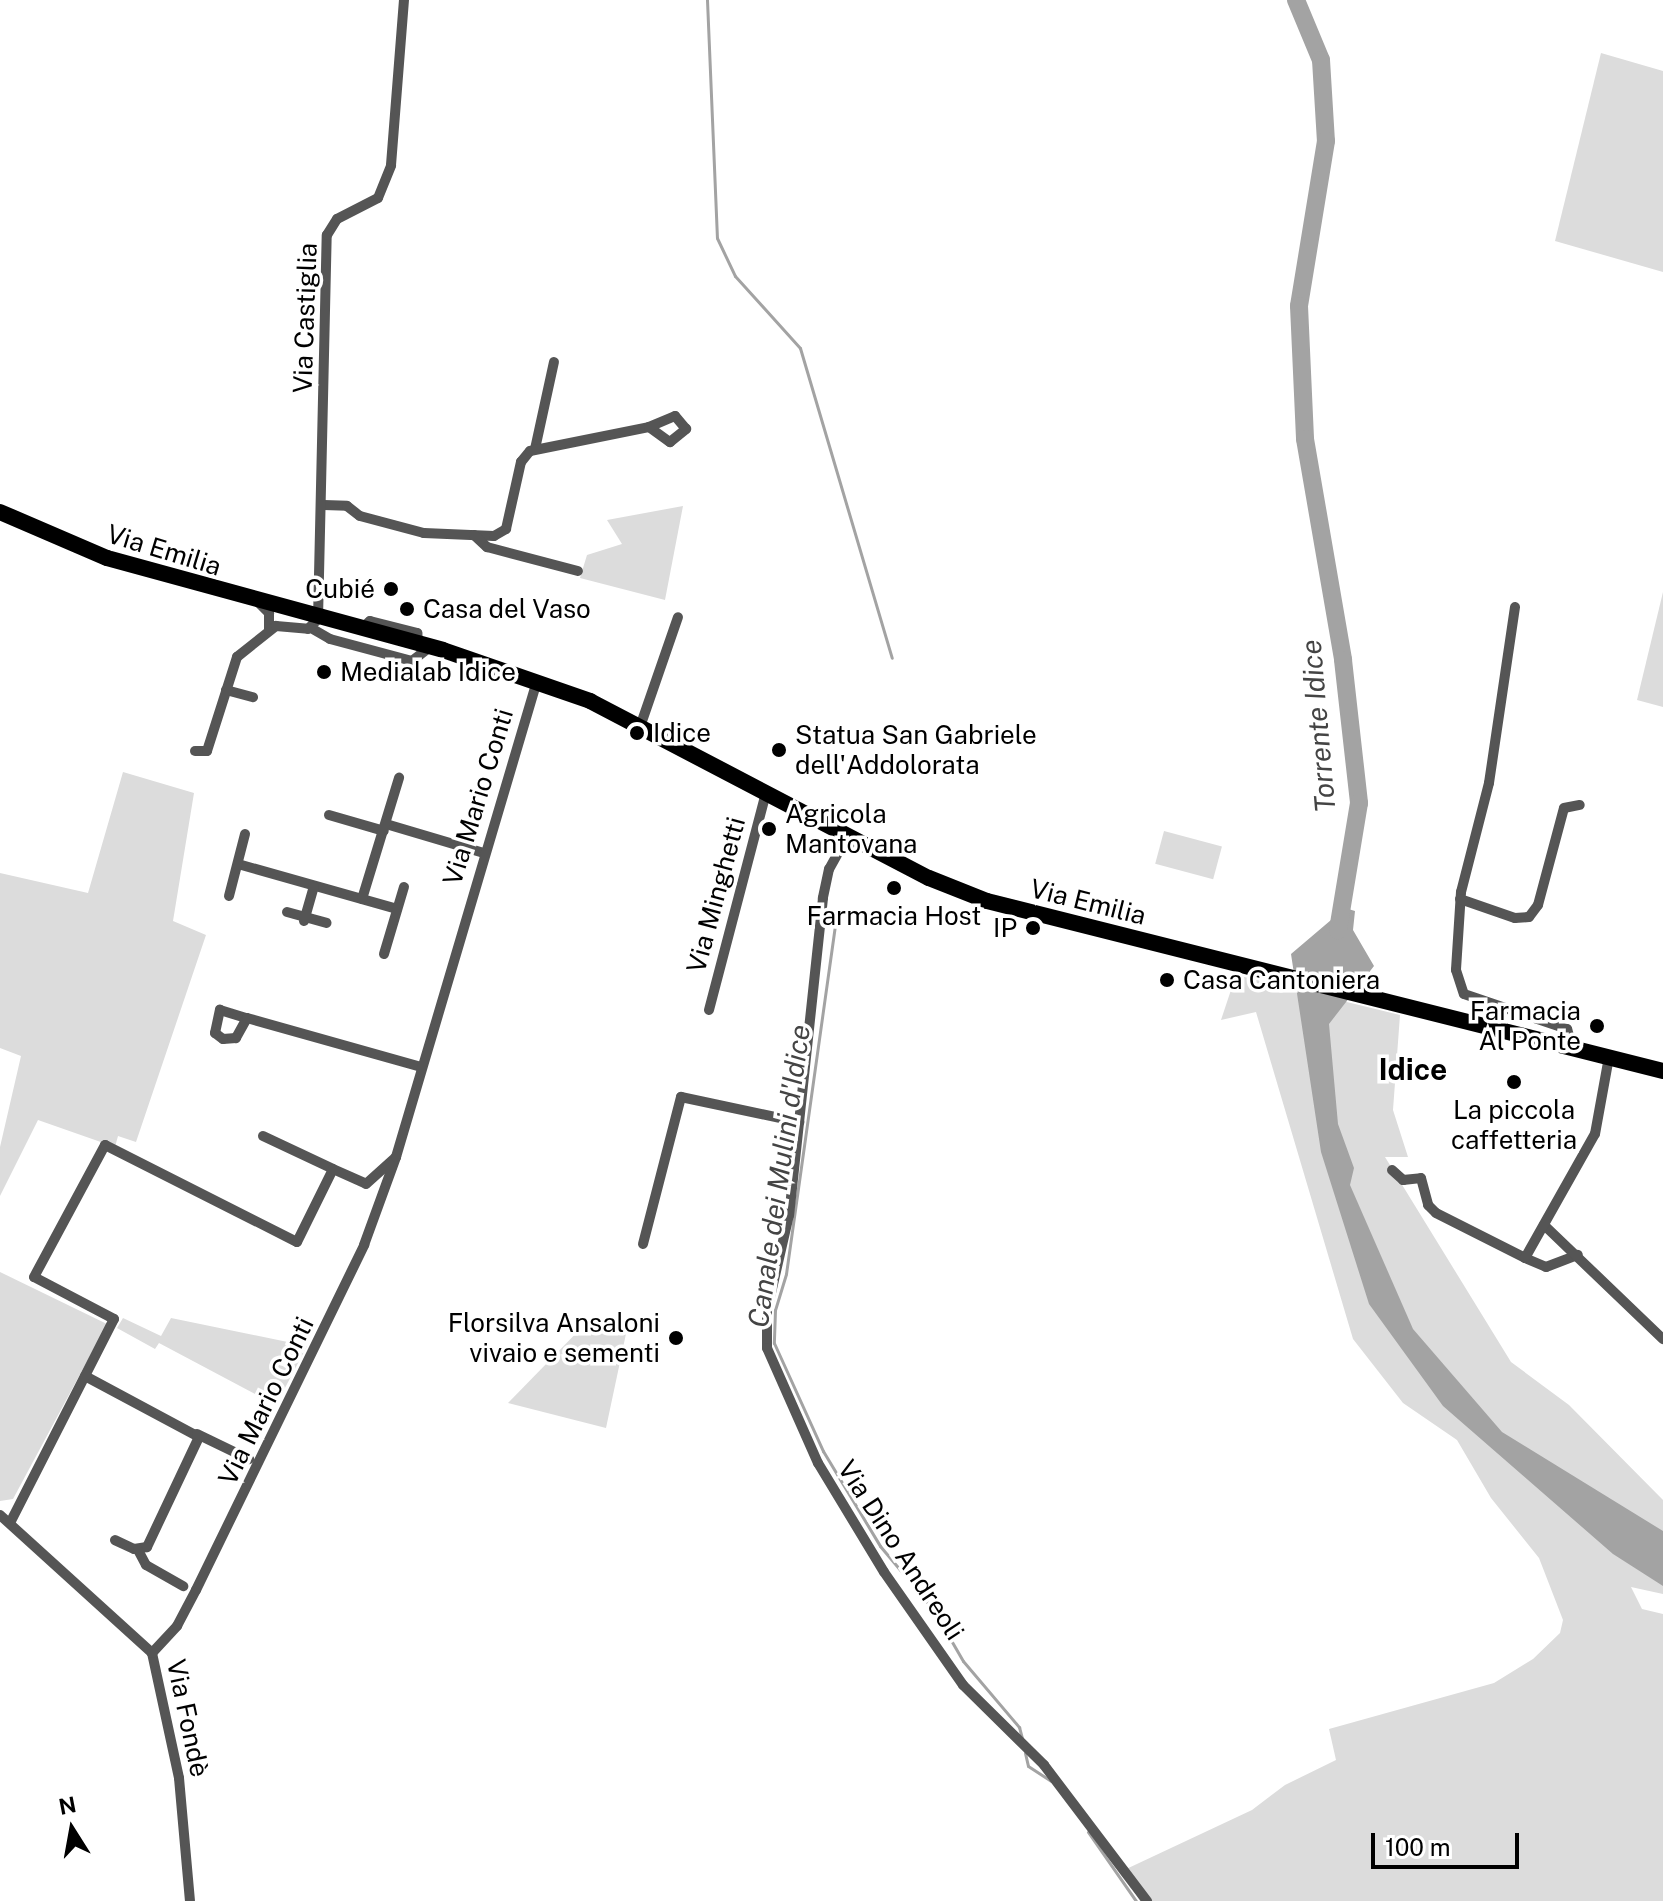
<!DOCTYPE html>
<html>
<head>
<meta charset="utf-8">
<style>
  body { margin:0 }
  #map { position:relative; width:1663px; height:1901px; overflow:hidden; background:#fff; font-family:"Public Sans",sans-serif }
  div>[style] { position:absolute }
  [style*='--x'] { left:calc(var(--x)*1px); top:calc(var(--y)*1px); width:calc(var(--w)*1px); rotate:calc(var(--a)*1deg) }
  .green>* { inset:0; background:#dcdcdc; transform-origin:0 0 }
  .water>* { inset:0; background:#a3a3a3 }
  .stream>* { height:3px; margin:-1.5px; padding:0 1.5px; transform-origin:1.5px; border-radius:1.5px; background:#a3a3a3 }
  .river>* { height:18px; margin:-9px; padding:0 9px; transform-origin:9px; border-radius:9px; background:#a3a3a3 }
  .minor>* { height:10px; margin:-5px; padding:0 5px; transform-origin:5px; border-radius:5px; background:#555 }
  .primary>* { height:16px; margin:-8px; padding:0 8px; transform-origin:8px; border-radius:8px; background:#000 }
  .dots>* { width:22px; height:22px; translate:-50% -50%; box-sizing:border-box; border:4px solid #fff; border-radius:50% }
  span { translate:-50% -50%; white-space:nowrap; text-align:center; line-height:1.15; -webkit-text-stroke:7px #fff; paint-order:stroke }
  .street-label { font-size:26px; color:#000 }
  .poi-label { font-size:26px; color:#000 }
  .right { translate:-100% -50%; text-align:right }
  .left { translate:0 -50%; text-align:left }
  .water-label { font-size:28px; color:#444; font-style:italic }
  .quarter-label { font-size:30px; color:#000; font-weight:700 }
  .north { position:absolute; left:32px; top:1789px; width:80px; height:80px; -webkit-text-stroke:6px #fff; paint-order:stroke; rotate:349deg; font-size:22px; font-weight:700; line-height:32px; text-align:center; color:#000 }
  .north::after { content:''; display:block; margin:auto; width:28px; height:36px; background:#000; clip-path:polygon(50% 0,100% 100%,50% 72%,0 100%) }
  .scale { position:absolute; left:1371px; top:1833px; width:148px; height:36px; box-sizing:border-box; border:4px solid #000; border-top:0; padding-left:10px; font-size:24px; line-height:28px; white-space:nowrap; color:#000; -webkit-text-stroke:6px #fff; paint-order:stroke }
</style>
</head>
<body>
<div id="map">
  <div class="green">
    <i style="clip-path:polygon(1601px 53px,1663px 71px,1663px 272px,1555px 241px)"></i>
    <i style="clip-path:polygon(683px 506px,665px 600px,580px 578px,587px 555px,622px 544px,607px 520px)"></i>
    <i style="clip-path:polygon(1663px 592px,1663px 707px,1637px 700px)"></i>
    <i style="clip-path:polygon(123px 772px,194px 793px,173px 921px,206px 935px,136px 1142px,118px 1136px,115px 1147px,38px 1120px,0 1196px,0 1147px,21px 1056px,0 1048px,0 873px,88px 893px)"></i>
    <i style="left:1164px;top:831px;width:60px;height:34px;rotate:15deg"></i>
    <i style="clip-path:polygon(1236px 975px,1400px 1015px,1393px 1110px,1408px 1157px,1385px 1157px,1511px 1362px,1569px 1405px,1663px 1500px,1663px 1594px,1631px 1587px,1642px 1609px,1663px 1614px,1663px 1901px,1140px 1901px,1122px 1871px,1252px 1810px,1285px 1785px,1336px 1760px,1329px 1729px,1494px 1683px,1533px 1659px,1560px 1633px,1563px 1620px,1539px 1558px,1491px 1498px,1457px 1440px,1403px 1403px,1353px 1339px,1256px 1012px,1221px 1020px)"></i>
    <i style="clip-path:polygon(0 1272px,107px 1324px,13px 1499px,0 1501px)"></i>
    <i style="clip-path:polygon(123px 1318px,161px 1336px,171px 1318px,307px 1346px,276px 1405px,159px 1343px,155px 1349px,117px 1328px)"></i>
    <i style="clip-path:polygon(588px 1321px,627px 1329px,606px 1428px,508px 1403px)"></i>
  </div>
  <div class="water">
    <i style="clip-path:polygon(1335px 905px,1355px 911px,1353px 930px,1374px 966px,1329px 1024px,1338px 1124px,1354px 1168px,1350px 1185px,1413px 1329px,1502px 1432px,1663px 1531px,1663px 1586px,1613px 1554px,1443px 1406px,1369px 1304px,1321px 1152px,1291px 954px,1331px 920px)"></i>
  </div>
  <div class="stream">
    <i style="--x:707;--y:0;--w:238;--a:87.6"></i>
    <i style="--x:717;--y:238;--w:42;--a:64.7"></i>
    <i style="--x:735;--y:276;--w:97;--a:47.9"></i>
    <i style="--x:800;--y:348;--w:323;--a:73.5"></i>
    <i style="--x:836;--y:918;--w:359;--a:98"></i>
    <i style="--x:786;--y:1274;--w:38;--a:107"></i>
    <i style="--x:775;--y:1310;--w:33;--a:92"></i>
    <i style="--x:774;--y:1343;--w:119;--a:65.6"></i>
    <i style="--x:823;--y:1451;--w:111;--a:59"></i>
    <i style="--x:880;--y:1546;--w:82;--a:49.9"></i>
    <i style="--x:933;--y:1609;--w:60;--a:60"></i>
    <i style="--x:963;--y:1661;--w:87;--a:49.7"></i>
    <i style="--x:1019;--y:1727;--w:11;--a:75"></i>
    <i style="--x:1025;--y:1753;--w:13;--a:77"></i>
    <i style="--x:1028;--y:1766;--w:27;--a:33"></i>
    <i style="--x:1088;--y:1832;--w:84;--a:55.2"></i>
  </div>
  <div class="river">
    <i style="--x:1296;--y:0;--w:65;--a:67.4"></i>
    <i style="--x:1321;--y:60;--w:81;--a:86.5"></i>
    <i style="--x:1326;--y:141;--w:167;--a:99.3"></i>
    <i style="--x:1299;--y:306;--w:133;--a:87.4"></i>
    <i style="--x:1305;--y:439;--w:224;--a:80.2"></i>
    <i style="--x:1343;--y:660;--w:144;--a:83.6"></i>
    <i style="--x:1359;--y:803;--w:129;--a:99.4"></i>
  </div>
  <div class="minor">
    <i style="--x:535;--y:449;--w:89;--a:-77.7"></i>
    <i style="--x:324;--y:505;--w:23;--a:2"></i>
    <i style="--x:347;--y:506;--w:16;--a:38"></i>
    <i style="--x:360;--y:516;--w:66;--a:14.9"></i>
    <i style="--x:424;--y:533;--w:70;--a:2.5"></i>
    <i style="--x:494;--y:536;--w:14;--a:-30"></i>
    <i style="--x:506;--y:529;--w:69;--a:-77.4"></i>
    <i style="--x:521;--y:462;--w:14;--a:-51"></i>
    <i style="--x:530;--y:451;--w:121;--a:-11.4"></i>
    <i style="--x:649;--y:427;--w:26;--a:36"></i>
    <i style="--x:670;--y:442;--w:21;--a:-39"></i>
    <i style="--x:686;--y:429;--w:17;--a:-130"></i>
    <i style="--x:675;--y:416;--w:28;--a:157"></i>
    <i style="--x:474;--y:535;--w:18;--a:43"></i>
    <i style="--x:487;--y:547;--w:94;--a:14.8"></i>
    <i style="--x:260;--y:604;--w:13;--a:45"></i>
    <i style="--x:269;--y:613;--w:17;--a:90"></i>
    <i style="--x:1515;--y:607;--w:178;--a:98.4"></i>
    <i style="--x:1489;--y:783;--w:113;--a:104.4"></i>
    <i style="--x:1461;--y:892;--w:78;--a:93.7"></i>
    <i style="--x:1456;--y:970;--w:25;--a:72"></i>
    <i style="--x:1464;--y:994;--w:109;--a:18.8"></i>
    <i style="--x:1567;--y:1029;--w:21;--a:73"></i>
    <i style="--x:311;--y:628;--w:22;--a:30"></i>
    <i style="--x:330;--y:639;--w:85;--a:15"></i>
    <i style="--x:412;--y:661;--w:23;--a:-38"></i>
    <i style="--x:361;--y:629;--w:12;--a:-42"></i>
    <i style="--x:370;--y:621;--w:49;--a:14.3"></i>
    <i style="--x:417;--y:633;--w:11;--a:80"></i>
    <i style="--x:226;--y:690;--w:28;--a:15"></i>
    <i style="--x:641;--y:724;--w:113;--a:-70.9"></i>
    <i style="--x:195;--y:751;--w:12;--a:0"></i>
    <i style="--x:207;--y:751;--w:99;--a:-72.3"></i>
    <i style="--x:237;--y:657;--w:50;--a:-38.5"></i>
    <i style="--x:276;--y:626;--w:32;--a:5"></i>
    <i style="--x:308;--y:629;--w:14;--a:-45"></i>
    <i style="--x:318;--y:619;--w:384;--a:-88.7"></i>
    <i style="--x:327;--y:235;--w:19;--a:-58"></i>
    <i style="--x:337;--y:219;--w:46;--a:-27.1"></i>
    <i style="--x:378;--y:198;--w:35;--a:-68"></i>
    <i style="--x:391;--y:165;--w:166;--a:-85.5"></i>
    <i style="--x:329;--y:815;--w:57;--a:16.2"></i>
    <i style="--x:386;--y:824;--w:102;--a:16.5"></i>
    <i style="--x:848;--y:835;--w:39;--a:119"></i>
    <i style="--x:829;--y:869;--w:30;--a:102"></i>
    <i style="--x:823;--y:898;--w:319;--a:96.1"></i>
    <i style="--x:789;--y:1215;--w:98;--a:103"></i>
    <i style="--x:767;--y:1310;--w:38;--a:90"></i>
    <i style="--x:767;--y:1348;--w:126;--a:66.1"></i>
    <i style="--x:818;--y:1463;--w:127;--a:58.8"></i>
    <i style="--x:884;--y:1572;--w:138;--a:55"></i>
    <i style="--x:963;--y:1685;--w:114;--a:44.6"></i>
    <i style="--x:1044;--y:1765;--w:171;--a:52.9"></i>
    <i style="--x:238;--y:864;--w:165;--a:15.8"></i>
    <i style="--x:229;--y:896;--w:64;--a:-75.5"></i>
    <i style="--x:362;--y:899;--w:127;--a:-73"></i>
    <i style="--x:1460;--y:899;--w:58;--a:19.1"></i>
    <i style="--x:1515;--y:918;--w:14;--a:-4"></i>
    <i style="--x:1529;--y:917;--w:15;--a:-53"></i>
    <i style="--x:1538;--y:905;--w:100;--a:-75"></i>
    <i style="--x:1564;--y:808;--w:16;--a:-11"></i>
    <i style="--x:287;--y:912;--w:41;--a:15.4"></i>
    <i style="--x:304;--y:921;--w:36;--a:-74"></i>
    <i style="--x:384;--y:954;--w:70;--a:-73.4"></i>
    <i style="--x:220;--y:1010;--w:28;--a:17"></i>
    <i style="--x:247;--y:1018;--w:23;--a:119"></i>
    <i style="--x:236;--y:1038;--w:13;--a:176"></i>
    <i style="--x:223;--y:1039;--w:10;--a:-143"></i>
    <i style="--x:215;--y:1033;--w:24;--a:-78"></i>
    <i style="--x:709;--y:1010;--w:225;--a:-75.3"></i>
    <i style="--x:247;--y:1018;--w:181;--a:15.7"></i>
    <i style="--x:263;--y:1136;--w:77;--a:25.2"></i>
    <i style="--x:1392;--y:1170;--w:15;--a:42"></i>
    <i style="--x:1403;--y:1180;--w:18;--a:-6"></i>
    <i style="--x:1421;--y:1178;--w:28;--a:75"></i>
    <i style="--x:1428;--y:1205;--w:11;--a:45"></i>
    <i style="--x:1436;--y:1213;--w:100;--a:26.8"></i>
    <i style="--x:1525;--y:1258;--w:23;--a:23"></i>
    <i style="--x:1546;--y:1267;--w:34;--a:-21"></i>
    <i style="--x:1544;--y:1225;--w:165;--a:43.8"></i>
    <i style="--x:643;--y:1244;--w:152;--a:-75.5"></i>
    <i style="--x:681;--y:1097;--w:121;--a:12"></i>
    <i style="--x:1525;--y:1258;--w:142;--a:-60.6"></i>
    <i style="--x:1595;--y:1134;--w:78;--a:-79.7"></i>
    <i style="--x:85;--y:1376;--w:129;--a:28.2"></i>
    <i style="--x:199;--y:1437;--w:122;--a:115.3"></i>
    <i style="--x:147;--y:1547;--w:13;--a:171"></i>
    <i style="--x:134;--y:1549;--w:21;--a:-155"></i>
    <i style="--x:197;--y:1434;--w:58;--a:25.7"></i>
    <i style="--x:0;--y:1515;--w:205;--a:42.2"></i>
    <i style="--x:152;--y:1653;--w:128;--a:77.8"></i>
    <i style="--x:179;--y:1778;--w:123;--a:84.9"></i>
    <i style="--x:10;--y:1523;--w:229;--a:-63"></i>
    <i style="--x:114;--y:1319;--w:90;--a:-152.3"></i>
    <i style="--x:34;--y:1277;--w:150;--a:-61.7"></i>
    <i style="--x:105;--y:1145;--w:215;--a:26.8"></i>
    <i style="--x:297;--y:1242;--w:81;--a:-63.7"></i>
    <i style="--x:333;--y:1169;--w:36;--a:24"></i>
    <i style="--x:366;--y:1184;--w:40;--a:-42"></i>
    <i style="--x:138;--y:1550;--w:17;--a:62"></i>
    <i style="--x:146;--y:1565;--w:43;--a:29.6"></i>
    <i style="--x:152;--y:1653;--w:37;--a:-47"></i>
    <i style="--x:177;--y:1626;--w:41;--a:-62.2"></i>
    <i style="--x:196;--y:1590;--w:384;--a:-64"></i>
    <i style="--x:364;--y:1245;--w:94;--a:-70"></i>
    <i style="--x:396;--y:1157;--w:496;--a:-73.5"></i>
  </div>
  <div class="primary">
    <i style="--x:0;--y:512;--w:116;--a:23.3"></i>
    <i style="--x:107;--y:558;--w:348;--a:15.3"></i>
    <i style="--x:443;--y:650;--w:156;--a:19.1"></i>
    <i style="--x:590;--y:701;--w:382;--a:27.6"></i>
    <i style="--x:929;--y:878;--w:62;--a:21.6"></i>
    <i style="--x:987;--y:901;--w:697;--a:14.12"></i>
  </div>
  <div class="dots">
    <i style="left:391px;top:589px;background:#000"></i>
    <i style="left:407px;top:609px;background:#000"></i>
    <i style="left:324px;top:672px;background:#000"></i>
    <i style="left:637px;top:733px;background:#000"></i>
    <i style="left:779px;top:750px;background:#000"></i>
    <i style="left:769px;top:829px;background:#000"></i>
    <i style="left:894px;top:888px;background:#000"></i>
    <i style="left:1033px;top:928px;background:#000"></i>
    <i style="left:1167px;top:980px;background:#000"></i>
    <i style="left:1597px;top:1026px;background:#000"></i>
    <i style="left:1514px;top:1082px;background:#000"></i>
    <i style="left:676px;top:1338px;background:#000"></i>
  </div>
  <div class="street-label">
    <span style="left:305px;top:318px;rotate:-88deg">Via Castiglia</span>
    <span style="left:164px;top:550px;rotate:17deg">Via Emilia</span>
    <span style="left:478px;top:797px;rotate:-73deg">Via Mario Conti</span>
    <span style="left:716px;top:895px;rotate:-75deg">Via Minghetti</span>
    <span style="left:1088px;top:902px;rotate:14deg">Via Emilia</span>
    <span style="left:266px;top:1401px;rotate:-64deg">Via Mario Conti</span>
    <span style="left:901px;top:1550px;rotate:57deg">Via Dino Andreoli</span>
    <span style="left:188px;top:1718px;rotate:78deg">Via Fondè</span>
  </div>
  <div class="poi-label">
    <span class="right" style="left:375px;top:589px">Cubié</span>
    <span class="left" style="left:423px;top:609px">Casa del Vaso</span>
    <span class="left" style="left:340px;top:672px">Medialab Idice</span>
    <span class="left" style="left:653px;top:733px">Idice</span>
    <span class="left" style="left:795px;top:750px">Statua San Gabriele<br>dell'Addolorata</span>
    <span class="left" style="left:785px;top:829px">Agricola<br>Mantovana</span>
    <span style="left:894px;top:916px">Farmacia Host</span>
    <span class="right" style="left:1017px;top:928px">IP</span>
    <span class="left" style="left:1183px;top:980px">Casa Cantoniera</span>
    <span class="right" style="left:1581px;top:1026px">Farmacia<br>Al Ponte</span>
    <span style="left:1514px;top:1125px">La piccola<br>caffetteria</span>
    <span class="right" style="left:660px;top:1338px">Florsilva Ansaloni<br>vivaio e sementi</span>
  </div>
  <div class="water-label">
    <span style="left:1318px;top:726px;rotate:-95deg">Torrente Idice</span>
    <span style="left:779px;top:1176px;rotate:-82deg">Canale dei Mulini d'Idice</span>
  </div>
  <div class="quarter-label">
    <span style="left:1413px;top:1069px">Idice</span>
  </div>
  <div class="north">N</div>
  <div class="scale">100 m</div>
</div>
</body>
</html>
